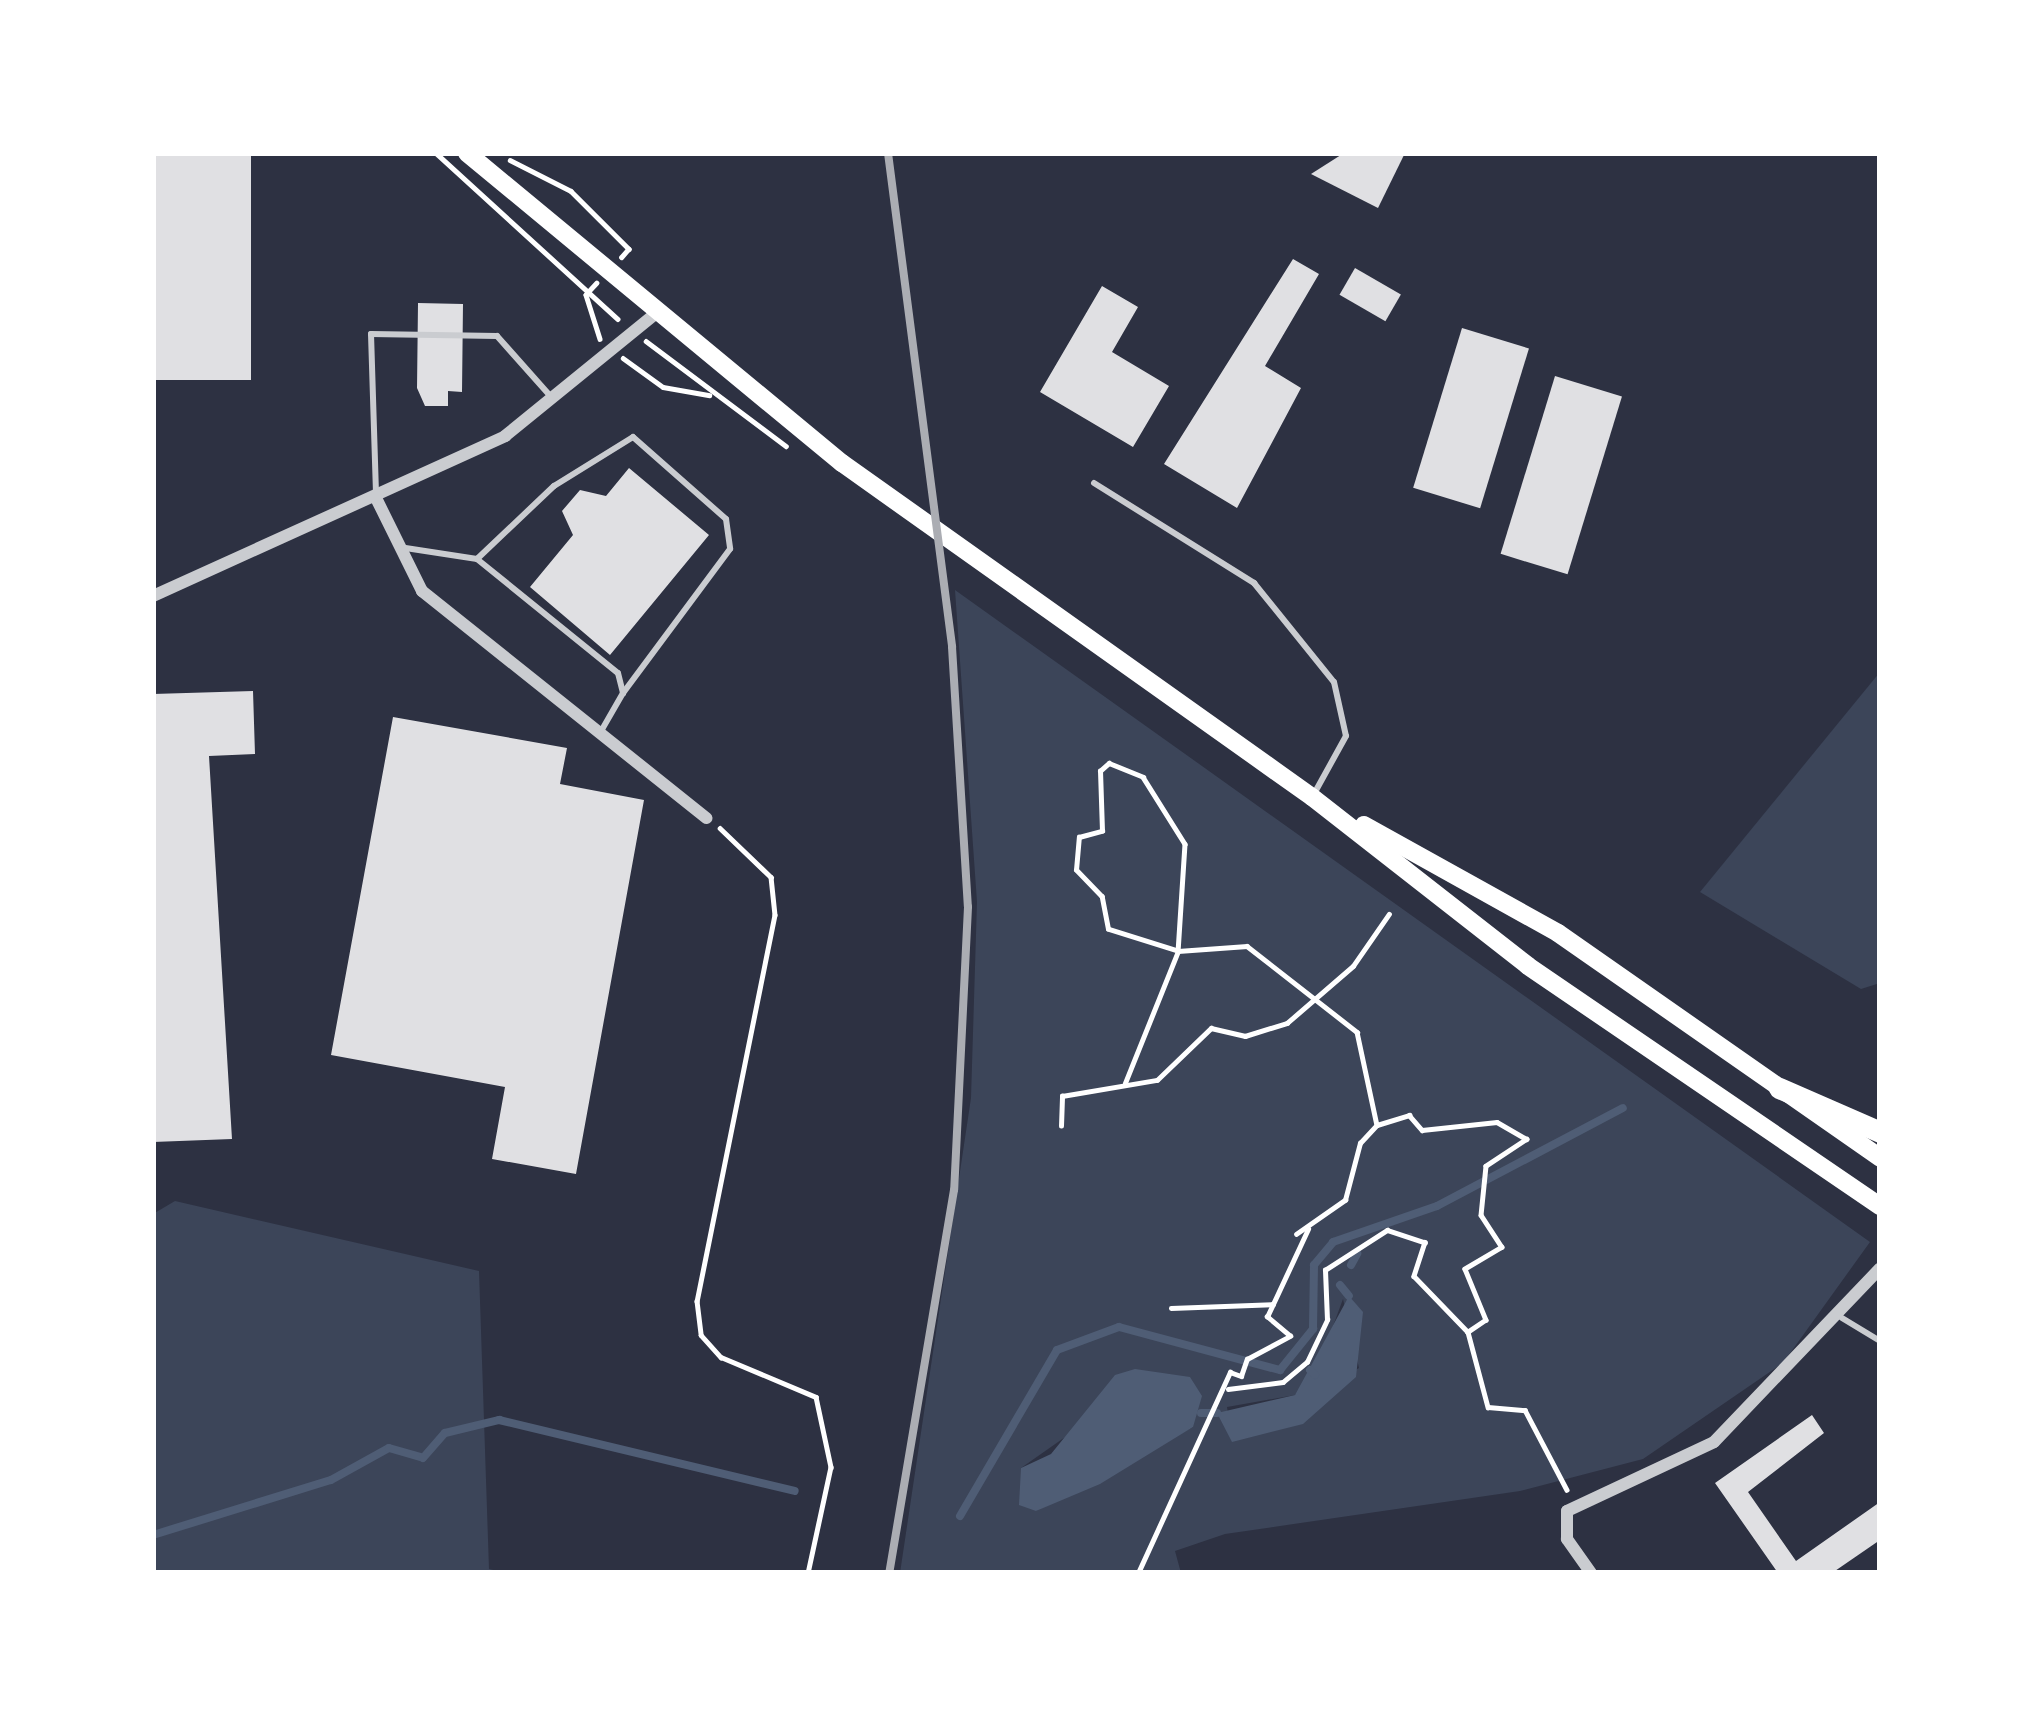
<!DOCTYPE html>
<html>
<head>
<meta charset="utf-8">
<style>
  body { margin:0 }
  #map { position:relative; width:2033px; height:1726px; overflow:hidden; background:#2d3142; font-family:Overpass,sans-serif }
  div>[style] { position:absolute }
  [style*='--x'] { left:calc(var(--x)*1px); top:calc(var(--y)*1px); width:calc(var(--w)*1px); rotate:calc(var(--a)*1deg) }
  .green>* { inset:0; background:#3c4559 }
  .water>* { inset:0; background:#4f5d75 }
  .stream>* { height:8px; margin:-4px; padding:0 4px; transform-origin:4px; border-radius:4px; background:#4f5d75 }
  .building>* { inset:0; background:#e0e0e3; transform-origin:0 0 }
  .path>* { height:4.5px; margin:-2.25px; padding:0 2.25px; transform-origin:2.25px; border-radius:2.25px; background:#fff }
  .service>* { height:6px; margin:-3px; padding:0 3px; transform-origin:3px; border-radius:3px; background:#caccd0 }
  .minor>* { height:12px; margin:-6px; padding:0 6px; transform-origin:6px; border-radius:6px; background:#caccd0 }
  .secondary>* { height:18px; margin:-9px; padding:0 9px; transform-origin:9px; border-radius:9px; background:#fff }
  .trunk>* { height:21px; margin:-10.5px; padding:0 10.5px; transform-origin:10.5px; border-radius:10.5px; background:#fff }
  .rail>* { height:8px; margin:-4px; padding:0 4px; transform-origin:4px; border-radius:4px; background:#abadb3 }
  span { translate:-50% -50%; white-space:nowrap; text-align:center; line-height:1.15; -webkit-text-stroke:10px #fff; paint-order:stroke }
  .frame { position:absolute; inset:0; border:156px solid #fff; pointer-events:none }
</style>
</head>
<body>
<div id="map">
  <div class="green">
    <i style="clip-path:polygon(evenodd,955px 590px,1870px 1242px,1783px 1363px,1643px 1459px,1520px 1491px,1225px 1534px,1175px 1551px,1181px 1573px,900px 1573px,971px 1098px,977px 902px,955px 590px,1343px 1299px,1359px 1368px,1232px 1441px,1227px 1407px,1295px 1395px,1315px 1375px,1343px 1299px,955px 590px,1116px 1375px,1193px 1427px,1036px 1511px,1021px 1468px,1078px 1428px,1116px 1375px)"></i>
    <i style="clip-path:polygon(1880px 672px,1880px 983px,1861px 989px,1700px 892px)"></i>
    <i style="clip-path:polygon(175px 1201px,479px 1271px,489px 1569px,506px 1573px,153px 1573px,153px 1214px)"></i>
  </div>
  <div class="water">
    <i style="clip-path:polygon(1349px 1296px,1363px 1312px,1356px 1377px,1303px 1424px,1232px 1442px,1217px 1413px,1295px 1395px)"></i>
    <i style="clip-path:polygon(1135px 1369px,1190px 1377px,1202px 1396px,1193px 1427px,1100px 1484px,1036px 1511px,1019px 1505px,1021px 1468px,1051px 1454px,1115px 1375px)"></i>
  </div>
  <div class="stream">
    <i style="--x:1351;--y:1265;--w:13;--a:-61"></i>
    <i style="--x:1340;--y:1285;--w:14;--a:51"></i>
    <i style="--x:1310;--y:1370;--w:7;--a:45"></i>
    <i style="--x:1201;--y:1413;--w:16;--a:0"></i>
    <i style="--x:960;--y:1516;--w:192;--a:-59.7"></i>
    <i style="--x:1057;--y:1350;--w:66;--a:-20.4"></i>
    <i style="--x:1119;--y:1327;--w:167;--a:15"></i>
    <i style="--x:1280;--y:1370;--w:53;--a:-51.2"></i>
    <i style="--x:1313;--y:1329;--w:64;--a:-89.1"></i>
    <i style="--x:1314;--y:1265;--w:30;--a:-50"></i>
    <i style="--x:1333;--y:1242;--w:110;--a:-19.1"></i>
    <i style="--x:1437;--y:1206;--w:210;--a:-27.8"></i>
    <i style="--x:153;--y:1535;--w:186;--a:-17.2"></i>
    <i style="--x:331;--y:1480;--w:66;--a:-28.9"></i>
    <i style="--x:389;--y:1448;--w:35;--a:16"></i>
    <i style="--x:423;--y:1458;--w:33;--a:-49"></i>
    <i style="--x:445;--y:1433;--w:56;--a:-13.5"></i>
    <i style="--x:499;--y:1420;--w:304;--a:13.5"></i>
  </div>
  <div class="building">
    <i style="left:153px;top:153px;width:98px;height:227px"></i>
    <i style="clip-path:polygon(1344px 153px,1404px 155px,1378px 208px,1311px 174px)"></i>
    <i style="clip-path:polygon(1293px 259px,1319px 274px,1265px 366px,1301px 388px,1237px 508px,1164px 464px)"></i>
    <i style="left:1355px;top:268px;width:53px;height:31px;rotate:30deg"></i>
    <i style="clip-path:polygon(1102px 286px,1138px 307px,1112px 352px,1169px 386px,1133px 447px,1040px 392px)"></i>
    <i style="clip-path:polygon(418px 303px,463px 304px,462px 392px,448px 391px,448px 406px,425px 406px,417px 388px)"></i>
    <i style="left:1462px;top:328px;width:70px;height:167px;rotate:17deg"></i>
    <i style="left:1555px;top:376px;width:70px;height:186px;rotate:17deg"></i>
    <i style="clip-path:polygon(629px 468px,709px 535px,610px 655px,530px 587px,573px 535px,562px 511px,580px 490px,606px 496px)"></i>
    <i style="clip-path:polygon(253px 691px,255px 754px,209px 756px,232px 1139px,153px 1142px,153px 694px)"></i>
    <i style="clip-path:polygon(393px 717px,567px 748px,560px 784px,644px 800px,576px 1174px,492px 1159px,505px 1087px,331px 1055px)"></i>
    <i style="clip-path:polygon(1812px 1415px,1824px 1433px,1748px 1492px,1796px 1561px,1880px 1502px,1880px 1540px,1832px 1573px,1778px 1573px,1715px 1483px)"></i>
  </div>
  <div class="path">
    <i style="--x:436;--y:153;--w:246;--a:42.4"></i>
    <i style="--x:510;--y:160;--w:68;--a:26.9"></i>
    <i style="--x:571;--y:191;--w:82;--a:45"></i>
    <i style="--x:629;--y:249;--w:11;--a:131"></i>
    <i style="--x:597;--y:283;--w:16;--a:133"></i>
    <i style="--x:586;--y:295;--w:46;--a:72.3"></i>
    <i style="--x:646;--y:341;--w:175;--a:36.9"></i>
    <i style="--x:623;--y:358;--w:49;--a:35.9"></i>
    <i style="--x:663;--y:387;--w:47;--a:9.9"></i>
    <i style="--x:1109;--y:763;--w:37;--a:22"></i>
    <i style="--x:1143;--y:777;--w:79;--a:57.9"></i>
    <i style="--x:1185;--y:844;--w:107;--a:93.7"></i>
    <i style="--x:1178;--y:951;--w:73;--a:-162.6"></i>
    <i style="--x:1108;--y:929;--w:33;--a:-101"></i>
    <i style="--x:1102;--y:897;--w:37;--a:-134"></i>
    <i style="--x:1076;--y:870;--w:33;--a:-85"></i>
    <i style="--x:1079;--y:837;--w:24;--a:-15"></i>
    <i style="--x:1102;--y:831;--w:60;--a:-91.9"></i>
    <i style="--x:1100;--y:771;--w:12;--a:-42"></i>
    <i style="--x:720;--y:828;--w:71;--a:43.9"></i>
    <i style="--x:771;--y:877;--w:38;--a:84"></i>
    <i style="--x:775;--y:915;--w:394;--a:101.4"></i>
    <i style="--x:697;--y:1301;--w:34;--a:83"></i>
    <i style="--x:701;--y:1335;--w:30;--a:48"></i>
    <i style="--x:721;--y:1357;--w:103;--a:22.8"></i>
    <i style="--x:816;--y:1397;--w:72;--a:77.9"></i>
    <i style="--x:831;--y:1467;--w:108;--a:102.2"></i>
    <i style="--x:1125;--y:1083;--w:142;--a:-68.1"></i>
    <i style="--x:1178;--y:951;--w:69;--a:-4.1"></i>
    <i style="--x:1247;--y:946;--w:140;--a:38"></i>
    <i style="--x:1357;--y:1032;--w:95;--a:77.9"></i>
    <i style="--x:1377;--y:1125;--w:34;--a:-17"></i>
    <i style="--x:1409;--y:1115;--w:20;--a:49"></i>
    <i style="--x:1422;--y:1130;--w:75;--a:-6.1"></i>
    <i style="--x:1497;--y:1122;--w:34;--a:30"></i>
    <i style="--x:1527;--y:1139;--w:49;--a:146.6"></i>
    <i style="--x:1486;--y:1166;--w:49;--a:95.8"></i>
    <i style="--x:1481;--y:1215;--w:38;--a:57"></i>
    <i style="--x:1502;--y:1247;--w:43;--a:149.3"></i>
    <i style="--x:1465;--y:1269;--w:55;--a:67.6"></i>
    <i style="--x:1486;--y:1320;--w:22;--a:146"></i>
    <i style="--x:1468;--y:1332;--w:78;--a:75.1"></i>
    <i style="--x:1488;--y:1407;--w:37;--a:5"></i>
    <i style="--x:1525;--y:1410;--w:90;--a:62.3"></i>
    <i style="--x:1061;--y:1126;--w:30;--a:-88"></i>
    <i style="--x:1062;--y:1096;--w:96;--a:-9.6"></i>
    <i style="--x:1157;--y:1080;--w:75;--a:-43.9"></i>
    <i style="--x:1211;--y:1028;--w:35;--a:13"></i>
    <i style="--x:1245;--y:1036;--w:44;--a:-17.2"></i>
    <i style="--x:1287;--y:1023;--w:87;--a:-40.8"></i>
    <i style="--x:1353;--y:966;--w:63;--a:-55.3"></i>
    <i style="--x:1296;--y:1234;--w:60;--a:-34.8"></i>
    <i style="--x:1345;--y:1200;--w:59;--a:-75.3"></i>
    <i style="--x:1360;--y:1143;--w:25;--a:-47"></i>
    <i style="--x:1171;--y:1308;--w:102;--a:-2.2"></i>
    <i style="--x:1228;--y:1389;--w:55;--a:-7.3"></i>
    <i style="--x:1283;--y:1382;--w:31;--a:-40"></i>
    <i style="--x:1307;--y:1362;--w:47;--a:-64.5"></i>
    <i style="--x:1327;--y:1320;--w:50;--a:-92.3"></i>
    <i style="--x:1325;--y:1270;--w:74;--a:-32.8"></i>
    <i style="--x:1387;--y:1230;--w:40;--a:18"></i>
    <i style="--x:1425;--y:1242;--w:36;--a:108"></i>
    <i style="--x:1414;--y:1276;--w:78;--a:46"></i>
    <i style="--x:1138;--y:1573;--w:221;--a:-65.4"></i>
    <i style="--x:1230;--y:1372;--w:12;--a:20"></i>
    <i style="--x:1241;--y:1376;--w:18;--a:-71"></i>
    <i style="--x:1247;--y:1359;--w:49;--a:-28.1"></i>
    <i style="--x:1290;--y:1336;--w:30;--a:-140"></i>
    <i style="--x:1267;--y:1317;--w:97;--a:-65"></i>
  </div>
  <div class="service">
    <i style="--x:1094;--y:483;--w:189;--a:32"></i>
    <i style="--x:1254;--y:583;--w:127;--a:51.1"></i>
    <i style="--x:1334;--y:682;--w:55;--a:77.5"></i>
    <i style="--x:1346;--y:736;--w:66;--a:118.9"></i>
    <i style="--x:376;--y:493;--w:159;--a:-91.8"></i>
    <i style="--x:371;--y:334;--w:126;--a:0.9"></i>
    <i style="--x:497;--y:336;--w:84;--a:48.4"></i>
    <i style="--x:399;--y:547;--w:79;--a:8.7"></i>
    <i style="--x:477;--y:559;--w:181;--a:39"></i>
    <i style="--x:618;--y:673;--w:21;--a:76"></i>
    <i style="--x:623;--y:693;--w:46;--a:119.9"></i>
    <i style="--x:477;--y:559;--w:106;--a:-43.5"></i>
    <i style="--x:554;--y:486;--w:93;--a:-31.8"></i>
    <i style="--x:633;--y:437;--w:124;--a:41.4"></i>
    <i style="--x:726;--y:519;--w:30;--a:82"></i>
    <i style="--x:730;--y:549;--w:179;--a:126.6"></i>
    <i style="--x:1842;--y:1318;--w:44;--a:31.2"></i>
  </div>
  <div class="minor">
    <i style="--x:377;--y:500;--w:102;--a:63.7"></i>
    <i style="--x:422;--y:591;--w:364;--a:38.6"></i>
    <i style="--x:153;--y:596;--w:387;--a:-24.4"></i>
    <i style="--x:505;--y:436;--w:193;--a:-39.1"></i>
    <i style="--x:1591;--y:1573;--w:42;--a:-125.2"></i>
    <i style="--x:1567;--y:1539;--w:28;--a:-90"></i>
    <i style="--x:1567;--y:1511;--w:162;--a:-25.1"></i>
    <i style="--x:1714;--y:1442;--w:240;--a:-46.3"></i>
  </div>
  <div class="secondary">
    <i style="--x:467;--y:153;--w:487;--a:39.6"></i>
    <i style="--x:842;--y:463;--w:577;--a:35.4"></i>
    <i style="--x:1312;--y:797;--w:274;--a:38"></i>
    <i style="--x:1528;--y:966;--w:426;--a:34.3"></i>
    <i style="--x:1364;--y:825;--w:222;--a:29.1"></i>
    <i style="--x:1558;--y:933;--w:393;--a:34.9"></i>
  </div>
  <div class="trunk">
    <i style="--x:1779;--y:1088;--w:110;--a:23.5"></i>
  </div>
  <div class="rail">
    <i style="--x:888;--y:153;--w:498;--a:82.6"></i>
    <i style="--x:952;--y:647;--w:260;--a:86.5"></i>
    <i style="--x:968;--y:907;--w:283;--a:92.8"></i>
    <i style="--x:954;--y:1190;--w:388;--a:99.6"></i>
  </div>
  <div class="frame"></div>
</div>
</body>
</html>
